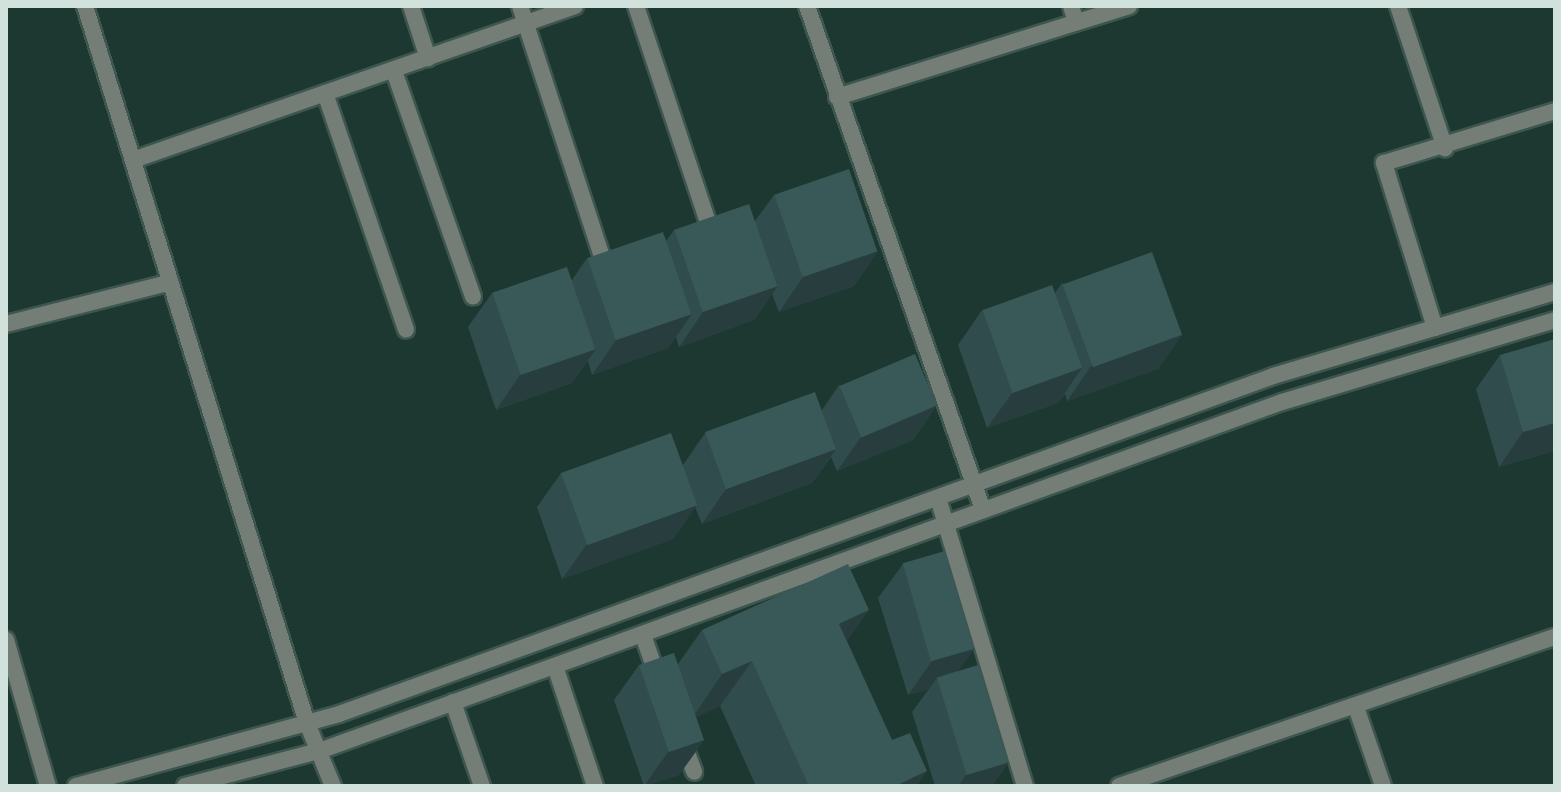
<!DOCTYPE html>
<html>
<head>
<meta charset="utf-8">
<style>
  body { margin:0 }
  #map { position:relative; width:1561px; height:792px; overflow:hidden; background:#1c3830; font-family:Quicksand,sans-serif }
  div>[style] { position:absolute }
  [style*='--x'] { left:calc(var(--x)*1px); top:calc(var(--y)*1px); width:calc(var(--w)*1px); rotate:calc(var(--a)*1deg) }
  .roads { filter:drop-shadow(2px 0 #3d564f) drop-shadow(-2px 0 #3d564f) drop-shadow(0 2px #3d564f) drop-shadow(0 -2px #3d564f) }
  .minor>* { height:16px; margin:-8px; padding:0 8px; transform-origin:8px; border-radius:8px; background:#747e76 }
  .tertiary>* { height:16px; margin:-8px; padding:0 8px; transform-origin:8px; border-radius:8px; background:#747e76 }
  .wall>* { inset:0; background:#314c4c }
  .shaded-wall>* { inset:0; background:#283e3e }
  .building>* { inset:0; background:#395858; transform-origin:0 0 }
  span { translate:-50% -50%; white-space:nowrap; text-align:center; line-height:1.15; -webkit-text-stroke:8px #122e26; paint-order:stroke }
  .frame { position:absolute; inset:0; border:8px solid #d1e1db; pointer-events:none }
</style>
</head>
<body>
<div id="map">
  <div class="roads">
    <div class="minor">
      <i style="--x:411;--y:6;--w:55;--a:71.9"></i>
      <i style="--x:520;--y:6;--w:270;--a:71.9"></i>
      <i style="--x:636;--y:6;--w:231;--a:71.6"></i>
      <i style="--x:807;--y:6;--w:534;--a:70.75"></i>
      <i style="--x:1071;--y:6;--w:17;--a:73"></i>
      <i style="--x:1398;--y:6;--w:150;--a:71.7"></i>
      <i style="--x:394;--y:71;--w:239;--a:70.7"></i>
      <i style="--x:325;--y:93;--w:250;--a:71.1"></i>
      <i style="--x:837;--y:97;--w:306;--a:-17.3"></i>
      <i style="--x:133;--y:160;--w:468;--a:-19.2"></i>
      <i style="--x:6;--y:324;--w:167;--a:-14.2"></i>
      <i style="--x:1435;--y:328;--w:173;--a:-107.2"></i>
      <i style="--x:1384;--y:163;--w:179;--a:-16.9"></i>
      <i style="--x:938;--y:498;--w:301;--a:73.2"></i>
      <i style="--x:643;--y:635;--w:49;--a:70.8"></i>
      <i style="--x:6;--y:640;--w:152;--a:74"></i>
      <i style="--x:555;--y:666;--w:126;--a:71.6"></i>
      <i style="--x:453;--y:702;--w:89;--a:71"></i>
      <i style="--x:1356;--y:707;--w:83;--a:71.1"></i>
      <i style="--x:682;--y:740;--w:34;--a:69"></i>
      <i style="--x:1119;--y:786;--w:461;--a:-18.9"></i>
    </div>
    <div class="tertiary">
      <i style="--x:85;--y:6;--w:751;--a:72.8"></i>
      <i style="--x:307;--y:723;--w:68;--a:67.6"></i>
      <i style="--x:76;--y:786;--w:273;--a:-15.3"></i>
      <i style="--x:339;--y:714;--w:993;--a:-19.89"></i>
      <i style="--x:1273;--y:376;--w:294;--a:-16.6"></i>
      <i style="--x:185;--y:786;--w:142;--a:-14.7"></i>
      <i style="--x:322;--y:750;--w:1021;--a:-19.93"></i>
      <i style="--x:1282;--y:402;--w:285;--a:-16.7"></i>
    </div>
  </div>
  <div class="wall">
    <i style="clip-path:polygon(774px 195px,878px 251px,854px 286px,779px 312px,772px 294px,754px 320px,679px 347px,676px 337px,668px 348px,592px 375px,588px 361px,572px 383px,496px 410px,468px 327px,492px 293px,572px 280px,587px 258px,666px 241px,674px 230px,755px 221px)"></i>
    <i style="clip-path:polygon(1062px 283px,1182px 335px,1158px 369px,1067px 401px,1065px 394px,1058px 403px,987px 428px,958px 345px,982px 310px,1055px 293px)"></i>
    <i style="clip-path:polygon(1500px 355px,1555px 451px,1499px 467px,1476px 389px)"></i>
    <i style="clip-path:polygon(839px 385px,937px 405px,913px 440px,837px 471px,831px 457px,812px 483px,702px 524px,695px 507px,673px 539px,562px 579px,537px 507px,561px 473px,683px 465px,705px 433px,822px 410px)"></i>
    <i style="clip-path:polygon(903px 564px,974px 649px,958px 671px,1008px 763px,992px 786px,935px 786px,912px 712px,929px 689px,908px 695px,878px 598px)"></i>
    <i style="clip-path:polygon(702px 630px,847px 641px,892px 740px,917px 786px,756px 786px,720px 706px,696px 717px,704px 740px,679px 775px,644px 786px,614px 700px,639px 665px,678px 664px)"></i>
  </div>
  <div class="shaded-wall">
    <i style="clip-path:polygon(878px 251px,854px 286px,779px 312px,803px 277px)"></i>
    <i style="clip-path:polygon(778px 286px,754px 320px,679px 347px,703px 312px)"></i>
    <i style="clip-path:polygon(692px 314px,668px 348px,592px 375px,616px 340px)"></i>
    <i style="clip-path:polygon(1182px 335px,1158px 369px,1067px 401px,1091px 366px)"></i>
    <i style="clip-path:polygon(596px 349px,572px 383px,496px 410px,520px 375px)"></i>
    <i style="clip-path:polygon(1082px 368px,1058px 403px,987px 428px,1012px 393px)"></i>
    <i style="clip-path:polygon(937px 405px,913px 440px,837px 471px,861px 437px)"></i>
    <i style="clip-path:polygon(1555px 423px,1555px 451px,1499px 467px,1523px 432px)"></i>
    <i style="clip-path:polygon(836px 449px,812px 483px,702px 524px,726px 489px)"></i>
    <i style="clip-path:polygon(697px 505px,673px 539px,562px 579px,587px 544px)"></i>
    <i style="clip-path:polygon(869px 610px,837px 655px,839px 624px)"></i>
    <i style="clip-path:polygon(974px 649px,950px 683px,937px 678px,929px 689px,908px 695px,932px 661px)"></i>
    <i style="clip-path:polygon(752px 661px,720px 706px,691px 720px,722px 674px)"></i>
    <i style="clip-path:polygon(704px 740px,679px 775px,644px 786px,668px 752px)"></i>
    <i style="clip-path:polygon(1008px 763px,992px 786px,958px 786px,966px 775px)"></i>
    <i style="clip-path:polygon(927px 771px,917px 786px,895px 786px)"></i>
  </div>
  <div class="building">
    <i style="left:849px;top:169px;width:87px;height:79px;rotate:71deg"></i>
    <i style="left:749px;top:204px;width:87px;height:79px;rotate:71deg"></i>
    <i style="left:663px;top:232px;width:87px;height:80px;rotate:71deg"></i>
    <i style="left:1152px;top:252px;width:88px;height:95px;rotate:70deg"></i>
    <i style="left:567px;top:267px;width:87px;height:79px;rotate:71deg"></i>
    <i style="left:1052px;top:285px;width:88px;height:74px;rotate:70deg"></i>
    <i style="clip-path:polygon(1555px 339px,1555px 423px,1523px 432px,1500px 355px)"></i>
    <i style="left:915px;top:354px;width:56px;height:82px;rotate:67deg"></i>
    <i style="left:815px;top:392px;width:61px;height:117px;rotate:70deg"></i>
    <i style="left:671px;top:433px;width:77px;height:117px;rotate:70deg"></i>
    <i style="left:945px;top:551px;width:102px;height:44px;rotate:74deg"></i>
    <i style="clip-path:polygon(848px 564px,869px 610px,839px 624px,892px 740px,910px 733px,927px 771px,895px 786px,804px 786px,808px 784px,752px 661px,722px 674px,702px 630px)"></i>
    <i style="left:674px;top:653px;width:92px;height:37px;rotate:71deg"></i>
    <i style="left:978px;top:665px;width:102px;height:43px;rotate:73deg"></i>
  </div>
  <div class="frame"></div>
</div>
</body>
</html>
